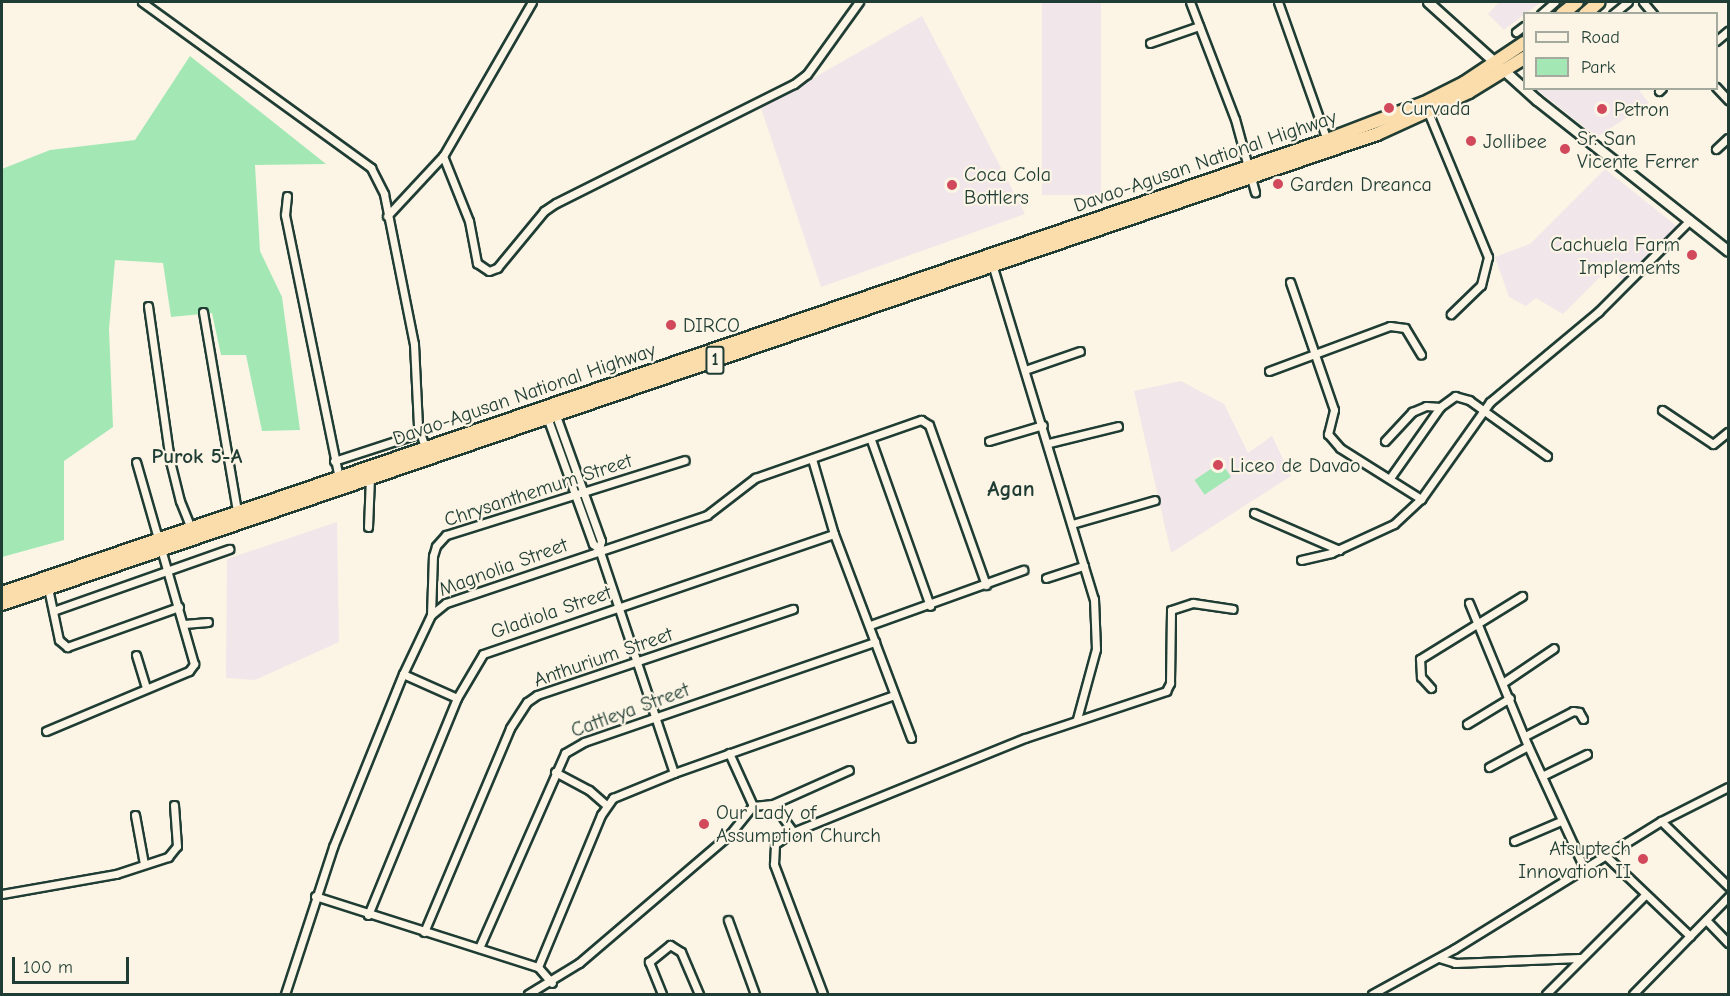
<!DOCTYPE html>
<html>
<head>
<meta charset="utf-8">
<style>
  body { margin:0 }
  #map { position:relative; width:1730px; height:996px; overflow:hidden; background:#fcf5e5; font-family:"Comic Neue",sans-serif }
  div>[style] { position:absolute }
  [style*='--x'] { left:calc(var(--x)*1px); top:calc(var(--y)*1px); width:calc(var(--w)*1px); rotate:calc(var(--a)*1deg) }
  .built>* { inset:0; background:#f1e6e9; transform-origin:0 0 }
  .green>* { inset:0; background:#a3e8b4; transform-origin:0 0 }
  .roads { filter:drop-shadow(2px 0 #1f3d34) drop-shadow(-2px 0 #1f3d34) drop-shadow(0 2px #1f3d34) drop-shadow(0 -2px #1f3d34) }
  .street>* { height:7px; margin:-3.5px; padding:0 3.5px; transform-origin:3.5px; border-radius:3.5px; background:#fcf5e5 }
  .secondary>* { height:9px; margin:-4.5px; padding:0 4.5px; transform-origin:4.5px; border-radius:4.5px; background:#fcf5e5 }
  .highway>* { height:12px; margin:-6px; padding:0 6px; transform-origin:6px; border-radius:6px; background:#fbddab }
  .dots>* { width:16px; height:16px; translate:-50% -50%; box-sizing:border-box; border:3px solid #fcf5e5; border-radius:50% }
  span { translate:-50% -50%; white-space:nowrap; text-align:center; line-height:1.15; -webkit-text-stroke:4.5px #fcf5e5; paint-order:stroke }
  .shield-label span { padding:2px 4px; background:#fcf5e5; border:2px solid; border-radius:4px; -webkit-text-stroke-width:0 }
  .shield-label { font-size:18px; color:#1f3d34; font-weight:700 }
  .poi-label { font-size:20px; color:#1f3d34 }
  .left { translate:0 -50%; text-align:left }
  .right { translate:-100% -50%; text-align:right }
  .street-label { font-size:20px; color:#1f3d34 }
  .neighbourhood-label { font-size:21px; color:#1f3d34; font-weight:700 }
  .quarter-label { font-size:22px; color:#1f3d34; font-weight:700 }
  .frame { position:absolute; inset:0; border:3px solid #1f3d34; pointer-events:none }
  .legend { position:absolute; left:1523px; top:12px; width:195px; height:78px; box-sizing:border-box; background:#fcf5e5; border:2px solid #a4ab9e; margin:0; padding:8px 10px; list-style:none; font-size:18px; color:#1f3d34 }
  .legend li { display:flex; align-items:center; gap:12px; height:30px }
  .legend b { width:30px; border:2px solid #a4ab9e }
  .scale { position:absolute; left:12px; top:957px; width:117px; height:27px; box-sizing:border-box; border:3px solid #1f3d34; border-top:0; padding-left:8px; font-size:18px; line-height:21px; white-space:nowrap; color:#1f3d34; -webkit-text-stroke:4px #fcf5e5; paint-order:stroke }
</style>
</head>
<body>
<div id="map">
  <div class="built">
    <i style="left:1042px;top:2px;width:59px;height:193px"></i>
    <i style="clip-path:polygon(1499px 2px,1541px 2px,1504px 30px,1488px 14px)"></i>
    <i style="clip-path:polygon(922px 16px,1025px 214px,821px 287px,761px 108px)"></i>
    <i style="clip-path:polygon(1536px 89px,1638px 89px,1649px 103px,1597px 137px)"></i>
    <i style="clip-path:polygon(1605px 169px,1679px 228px,1624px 281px,1610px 267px,1563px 314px,1536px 298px,1526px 306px,1509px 297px,1495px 257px,1530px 244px)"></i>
    <i style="clip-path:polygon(1181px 381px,1224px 404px,1248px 453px,1272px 436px,1291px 476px,1171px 553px,1134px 391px)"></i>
    <i style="clip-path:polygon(337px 522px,339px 642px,255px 680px,226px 678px,227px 559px)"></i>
  </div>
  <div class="green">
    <i style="clip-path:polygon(190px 56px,326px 164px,255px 165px,260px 251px,282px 297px,300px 430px,262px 431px,246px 355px,221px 355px,212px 313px,171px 317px,163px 263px,115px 260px,109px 329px,113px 427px,64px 461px,64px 540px,2px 557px,2px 169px,50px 150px,135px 140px)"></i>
    <i style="left:1221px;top:462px;width:18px;height:32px;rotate:56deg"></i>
  </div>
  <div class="roads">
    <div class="street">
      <i style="--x:142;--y:2;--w:283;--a:35.9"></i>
      <i style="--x:371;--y:168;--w:29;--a:63"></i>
      <i style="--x:384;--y:194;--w:153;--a:78.7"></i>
      <i style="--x:414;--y:344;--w:82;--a:87.2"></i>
      <i style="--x:418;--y:426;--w:26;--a:72"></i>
      <i style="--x:532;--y:2;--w:178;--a:120"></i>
      <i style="--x:443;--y:156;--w:70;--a:68.2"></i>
      <i style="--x:469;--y:221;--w:43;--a:79.2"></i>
      <i style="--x:477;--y:263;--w:14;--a:34"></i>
      <i style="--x:489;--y:271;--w:9;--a:-21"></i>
      <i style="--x:497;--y:268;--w:74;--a:-50.5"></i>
      <i style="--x:544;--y:211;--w:14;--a:-34"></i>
      <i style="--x:556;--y:203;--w:266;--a:-26.6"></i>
      <i style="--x:794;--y:84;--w:16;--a:-38"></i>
      <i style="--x:807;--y:74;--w:89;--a:-54.2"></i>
      <i style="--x:1190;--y:2;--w:125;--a:69"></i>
      <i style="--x:1235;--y:119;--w:76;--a:74.7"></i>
      <i style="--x:1278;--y:2;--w:146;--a:70.5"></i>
      <i style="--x:1643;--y:2;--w:16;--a:50"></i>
      <i style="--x:1541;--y:14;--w:18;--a:-41"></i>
      <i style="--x:1613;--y:14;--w:19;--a:-39"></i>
      <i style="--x:1516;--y:32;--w:10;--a:-37"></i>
      <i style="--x:1716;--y:41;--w:16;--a:-40"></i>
      <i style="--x:1150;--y:43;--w:52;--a:-19.1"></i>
      <i style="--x:1716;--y:87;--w:18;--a:47"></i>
      <i style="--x:1659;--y:91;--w:4;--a:-45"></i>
      <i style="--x:1428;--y:112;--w:157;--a:67.5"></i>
      <i style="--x:1488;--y:257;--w:29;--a:104"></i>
      <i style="--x:1481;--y:285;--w:42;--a:136"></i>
      <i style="--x:1716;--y:149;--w:16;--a:-43"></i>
      <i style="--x:287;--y:196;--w:19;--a:96"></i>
      <i style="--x:285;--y:215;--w:268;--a:78.4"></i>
      <i style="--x:387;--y:216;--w:82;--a:-47"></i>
      <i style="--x:992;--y:264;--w:350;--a:73.1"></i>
      <i style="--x:1094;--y:599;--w:50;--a:87.7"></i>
      <i style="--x:1096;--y:649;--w:73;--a:105.2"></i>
      <i style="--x:1290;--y:282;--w:135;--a:71"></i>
      <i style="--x:1334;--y:410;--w:25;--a:104"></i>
      <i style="--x:1328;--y:434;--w:18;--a:49"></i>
      <i style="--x:1340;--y:448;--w:96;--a:32.2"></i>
      <i style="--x:148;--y:306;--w:157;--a:81.9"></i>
      <i style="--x:170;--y:461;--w:41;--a:76"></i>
      <i style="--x:180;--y:501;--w:29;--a:68"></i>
      <i style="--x:203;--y:312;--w:202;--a:80.3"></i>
      <i style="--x:1025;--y:370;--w:58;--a:-19.1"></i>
      <i style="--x:1269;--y:371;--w:129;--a:-20.4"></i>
      <i style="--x:1390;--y:326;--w:15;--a:8"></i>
      <i style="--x:1405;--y:328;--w:31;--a:59"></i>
      <i style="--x:1662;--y:410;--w:61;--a:33.7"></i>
      <i style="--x:1713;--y:444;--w:19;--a:-39"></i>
      <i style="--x:555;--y:413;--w:136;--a:70.2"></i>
      <i style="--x:601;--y:541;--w:8;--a:104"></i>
      <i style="--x:547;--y:417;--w:135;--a:70.1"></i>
      <i style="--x:593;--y:544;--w:8;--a:40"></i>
      <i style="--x:599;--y:549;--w:236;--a:71.5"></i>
      <i style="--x:871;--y:440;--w:176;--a:70.4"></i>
      <i style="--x:989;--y:441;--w:56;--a:-16.5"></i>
      <i style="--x:1385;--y:441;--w:40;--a:-47"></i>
      <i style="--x:1412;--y:412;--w:15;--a:-23"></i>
      <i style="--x:1426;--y:406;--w:14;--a:4"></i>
      <i style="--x:1049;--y:443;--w:71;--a:-13.8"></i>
      <i style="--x:812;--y:459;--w:78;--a:73.7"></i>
      <i style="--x:834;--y:534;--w:218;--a:69.3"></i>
      <i style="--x:334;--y:461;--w:90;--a:-18"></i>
      <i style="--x:1390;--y:478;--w:87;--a:-54.8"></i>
      <i style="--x:1440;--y:407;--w:19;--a:-36"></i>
      <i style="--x:1455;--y:396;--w:15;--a:16"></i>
      <i style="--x:1469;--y:400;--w:96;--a:35.7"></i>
      <i style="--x:1254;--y:513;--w:93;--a:23.5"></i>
      <i style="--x:1072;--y:524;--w:86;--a:-16.1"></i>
      <i style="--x:368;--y:527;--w:49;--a:-87.7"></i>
      <i style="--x:1301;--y:560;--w:31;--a:-13"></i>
      <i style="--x:1331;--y:553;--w:69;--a:-24.7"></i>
      <i style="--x:1394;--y:524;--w:37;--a:-43"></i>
      <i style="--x:1421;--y:499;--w:119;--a:-54.6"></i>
      <i style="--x:1490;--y:402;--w:141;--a:-39.8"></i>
      <i style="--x:1598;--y:312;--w:130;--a:-45"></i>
      <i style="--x:1046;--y:578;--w:40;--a:-18"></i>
      <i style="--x:48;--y:588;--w:53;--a:78.1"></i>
      <i style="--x:59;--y:640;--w:11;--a:41"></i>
      <i style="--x:67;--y:647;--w:119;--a:-19.7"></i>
      <i style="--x:1469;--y:603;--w:155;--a:67.6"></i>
      <i style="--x:1528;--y:746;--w:134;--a:65.3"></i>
      <i style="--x:53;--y:611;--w:187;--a:-19.4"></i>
      <i style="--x:431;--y:615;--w:59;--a:-88.1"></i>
      <i style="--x:433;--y:556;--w:10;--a:-73"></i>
      <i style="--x:436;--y:546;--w:15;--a:-48"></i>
      <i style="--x:446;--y:535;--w:250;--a:-17.4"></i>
      <i style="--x:184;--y:624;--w:24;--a:-5"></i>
      <i style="--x:870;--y:625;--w:163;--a:-19.8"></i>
      <i style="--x:136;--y:655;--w:34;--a:73"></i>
      <i style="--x:403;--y:674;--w:59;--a:24"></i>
      <i style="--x:1504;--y:682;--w:60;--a:-34.2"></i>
      <i style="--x:1431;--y:688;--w:15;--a:-132"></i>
      <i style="--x:1421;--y:677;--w:18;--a:-93"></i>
      <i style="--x:1420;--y:659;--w:120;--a:-31.7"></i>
      <i style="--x:1467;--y:724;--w:50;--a:-31.2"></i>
      <i style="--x:46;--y:731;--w:155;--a:-22.8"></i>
      <i style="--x:189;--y:671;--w:9;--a:-54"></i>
      <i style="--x:194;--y:664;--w:210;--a:-106"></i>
      <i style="--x:1525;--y:736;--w:54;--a:-27.5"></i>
      <i style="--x:1573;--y:711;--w:6;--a:9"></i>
      <i style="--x:1579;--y:712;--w:8;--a:60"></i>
      <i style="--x:729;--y:753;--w:58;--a:65.6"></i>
      <i style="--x:1489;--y:767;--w:44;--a:-28.3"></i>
      <i style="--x:555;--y:772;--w:38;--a:28"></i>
      <i style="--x:589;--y:790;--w:23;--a:41"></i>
      <i style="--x:1542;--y:776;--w:50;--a:-26.1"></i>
      <i style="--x:773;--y:804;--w:83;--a:-24.1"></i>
      <i style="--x:135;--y:815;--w:50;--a:79.6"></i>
      <i style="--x:1661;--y:821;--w:93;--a:44.1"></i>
      <i style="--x:1514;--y:841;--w:51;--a:-23.1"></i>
      <i style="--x:1606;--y:856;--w:116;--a:43.6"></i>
      <i style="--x:2;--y:894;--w:116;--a:-10"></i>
      <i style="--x:116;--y:874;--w:55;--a:-18.1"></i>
      <i style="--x:168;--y:857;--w:14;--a:-51"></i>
      <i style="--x:177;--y:846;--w:41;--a:-94.2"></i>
      <i style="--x:315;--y:896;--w:234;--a:17.7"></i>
      <i style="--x:538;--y:967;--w:21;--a:49"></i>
      <i style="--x:368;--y:915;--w:235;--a:-67.7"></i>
      <i style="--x:457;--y:698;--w:51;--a:-59.4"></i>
      <i style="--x:483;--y:654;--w:371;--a:-18.9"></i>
      <i style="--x:728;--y:920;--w:79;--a:70"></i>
      <i style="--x:1706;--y:920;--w:32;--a:46"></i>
      <i style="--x:424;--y:932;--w:221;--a:-67.1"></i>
      <i style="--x:510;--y:728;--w:31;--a:-57"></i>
      <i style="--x:527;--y:702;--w:12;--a:-35"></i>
      <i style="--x:537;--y:695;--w:270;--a:-18.6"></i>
      <i style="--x:479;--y:948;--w:213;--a:-66.2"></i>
      <i style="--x:565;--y:753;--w:22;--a:-30"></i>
      <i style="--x:584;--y:742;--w:308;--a:-19"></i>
      <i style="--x:1439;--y:958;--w:17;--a:17"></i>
      <i style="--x:1455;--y:963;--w:125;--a:-2.3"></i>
      <i style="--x:538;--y:967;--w:165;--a:-67.5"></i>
      <i style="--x:601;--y:815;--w:21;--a:-55"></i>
      <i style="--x:613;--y:798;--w:66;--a:-22.3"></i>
      <i style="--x:674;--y:773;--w:231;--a:-19.5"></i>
      <i style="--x:285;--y:994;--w:155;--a:-71.9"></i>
      <i style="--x:333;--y:847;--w:187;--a:-68"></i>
      <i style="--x:403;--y:674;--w:65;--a:-64.6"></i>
      <i style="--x:431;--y:615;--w:19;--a:-39"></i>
      <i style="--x:446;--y:603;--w:275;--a:-18.6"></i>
      <i style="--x:707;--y:515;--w:61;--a:-37.6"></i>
      <i style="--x:755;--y:478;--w:176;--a:-19.3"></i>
      <i style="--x:921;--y:420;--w:9;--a:32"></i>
      <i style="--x:929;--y:425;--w:170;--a:70.4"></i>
      <i style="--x:528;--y:994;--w:60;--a:-31.3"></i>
      <i style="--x:579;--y:963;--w:199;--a:-40.5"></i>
      <i style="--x:730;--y:834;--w:36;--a:-51"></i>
      <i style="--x:753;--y:806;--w:20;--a:-6"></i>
      <i style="--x:773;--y:804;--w:34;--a:54"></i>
      <i style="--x:662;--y:994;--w:35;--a:-112"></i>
      <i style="--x:649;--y:962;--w:27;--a:-39"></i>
      <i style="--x:670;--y:945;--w:13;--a:32"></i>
      <i style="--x:681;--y:952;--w:46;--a:66.8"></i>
      <i style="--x:823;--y:994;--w:139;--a:-110.7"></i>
      <i style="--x:774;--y:864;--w:20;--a:-87"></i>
      <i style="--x:775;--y:844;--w:22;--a:-34"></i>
      <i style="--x:793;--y:832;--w:250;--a:-22.1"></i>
      <i style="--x:1025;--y:738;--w:149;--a:-18.4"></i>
      <i style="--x:1166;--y:691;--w:9;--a:-63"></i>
      <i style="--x:1170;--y:683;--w:73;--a:-89.2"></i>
      <i style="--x:1171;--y:610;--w:23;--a:-18"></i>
      <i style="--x:1193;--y:603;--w:40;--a:8.5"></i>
      <i style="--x:1372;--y:994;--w:94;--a:-28.8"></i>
      <i style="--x:1454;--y:949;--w:243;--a:-31.7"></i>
      <i style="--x:1661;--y:821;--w:75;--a:-26.9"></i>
      <i style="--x:1546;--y:994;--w:140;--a:-45"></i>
      <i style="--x:1633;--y:994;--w:136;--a:-45.6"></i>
    </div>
    <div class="secondary">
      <i style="--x:1428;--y:2;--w:147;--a:42"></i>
      <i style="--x:1537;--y:100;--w:243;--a:38.3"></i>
    </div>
    <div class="highway">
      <i style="--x:1562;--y:14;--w:19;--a:-39"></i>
      <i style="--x:1585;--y:14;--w:18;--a:-41"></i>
      <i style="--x:2;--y:593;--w:1400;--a:-18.87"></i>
      <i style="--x:1327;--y:140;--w:104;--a:-20.9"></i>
      <i style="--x:1424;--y:103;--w:45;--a:-26.6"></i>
      <i style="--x:1464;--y:83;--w:72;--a:-33.7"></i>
      <i style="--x:2;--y:604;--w:1453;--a:-18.87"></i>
      <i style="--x:1377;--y:134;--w:101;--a:-24.5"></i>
      <i style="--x:1469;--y:92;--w:65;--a:-31.7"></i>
    </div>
  </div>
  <div class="dots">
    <i style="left:1389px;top:108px;background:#d1495b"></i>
    <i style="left:1602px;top:109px;background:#d1495b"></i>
    <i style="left:1471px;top:141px;background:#d1495b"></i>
    <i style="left:1565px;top:149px;background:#d1495b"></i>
    <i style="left:1278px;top:184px;background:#d1495b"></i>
    <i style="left:952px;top:185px;background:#d1495b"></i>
    <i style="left:1692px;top:255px;background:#d1495b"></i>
    <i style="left:671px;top:325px;background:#d1495b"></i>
    <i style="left:1218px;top:465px;background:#d1495b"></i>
    <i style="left:704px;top:824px;background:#d1495b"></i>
    <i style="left:1643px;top:859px;background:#d1495b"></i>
  </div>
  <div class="shield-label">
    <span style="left:715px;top:360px">1</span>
  </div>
  <div class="poi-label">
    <span class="left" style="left:1401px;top:108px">Curvada</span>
    <span class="left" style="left:1614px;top:109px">Petron</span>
    <span class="left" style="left:1577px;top:150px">Sr. San<br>Vicente Ferrer</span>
    <span class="left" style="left:1483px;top:141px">Jollibee</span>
    <span class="left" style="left:964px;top:186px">Coca Cola<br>Bottlers</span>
    <span class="left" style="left:1290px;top:184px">Garden Dreanca</span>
    <span class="right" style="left:1680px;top:256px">Cachuela Farm<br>Implements</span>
    <span class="left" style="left:683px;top:325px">DIRCO</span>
    <span class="left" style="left:1230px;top:465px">Liceo de Davao</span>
    <span class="left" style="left:716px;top:824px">Our Lady of<br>Assumption Church</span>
    <span class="right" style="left:1631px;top:860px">Atsuptech<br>Innovation II</span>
  </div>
  <div class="street-label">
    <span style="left:1205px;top:161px;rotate:-19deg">Davao-Agusan National Highway</span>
    <span style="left:524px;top:394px;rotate:-19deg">Davao-Agusan National Highway</span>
    <span style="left:538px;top:490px;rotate:-18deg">Chrysanthemum Street</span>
    <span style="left:503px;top:567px;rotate:-20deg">Magnolia Street</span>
    <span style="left:551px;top:612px;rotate:-19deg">Gladiola Street</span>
    <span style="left:603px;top:657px;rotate:-19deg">Anthurium Street</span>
    <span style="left:630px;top:710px;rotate:-20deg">Cattleya Street</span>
  </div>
  <div class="neighbourhood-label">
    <span style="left:197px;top:456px">Purok 5-A</span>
  </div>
  <div class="quarter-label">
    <span style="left:1011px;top:490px">Agan</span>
  </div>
  <div class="frame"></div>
  <ul class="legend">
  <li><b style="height:8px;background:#fcf5e5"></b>Road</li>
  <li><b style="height:16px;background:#a3e8b4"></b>Park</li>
  </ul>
  <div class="scale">100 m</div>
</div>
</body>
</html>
